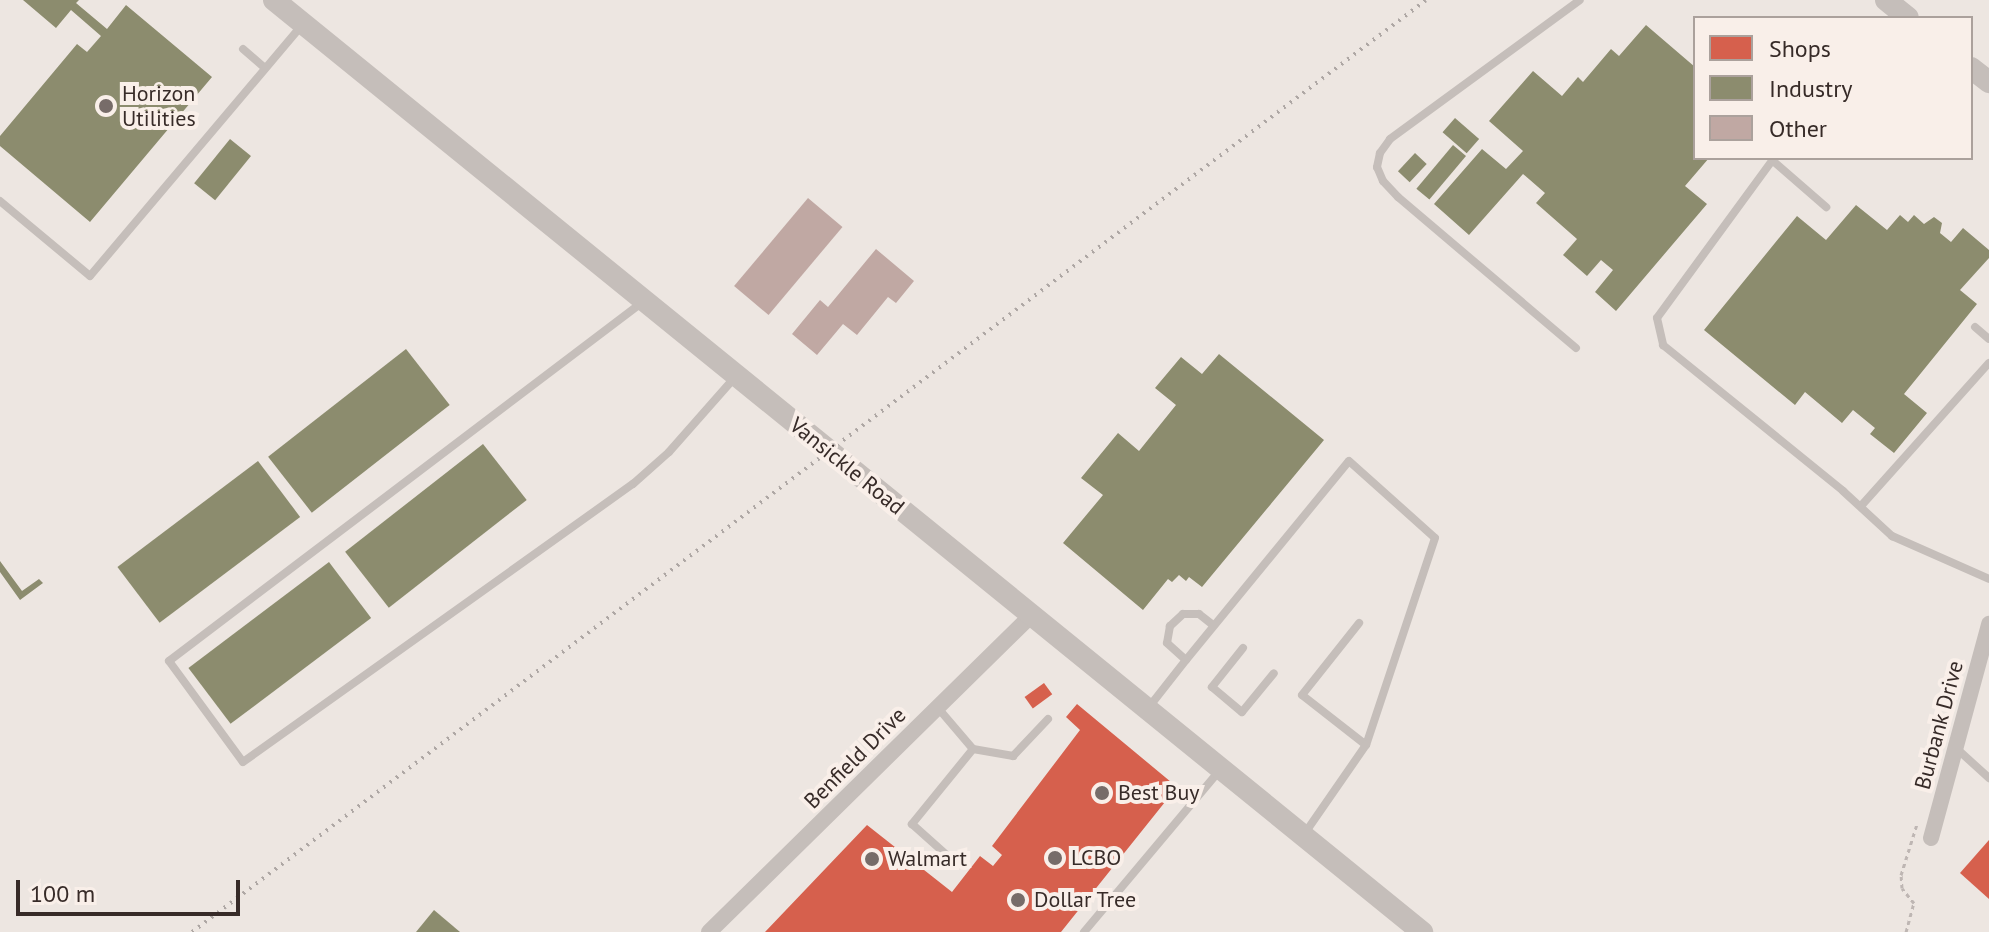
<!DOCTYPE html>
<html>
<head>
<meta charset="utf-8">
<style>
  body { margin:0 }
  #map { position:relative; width:1989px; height:932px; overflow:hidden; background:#ede6e1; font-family:"PT Sans",sans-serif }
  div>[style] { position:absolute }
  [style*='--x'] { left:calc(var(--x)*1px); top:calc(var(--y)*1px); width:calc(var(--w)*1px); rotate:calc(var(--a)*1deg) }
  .shops>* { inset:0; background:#d6604d; transform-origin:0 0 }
  .industry>* { inset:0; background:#8c8c6e; transform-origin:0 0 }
  .building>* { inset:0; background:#c0a8a3; transform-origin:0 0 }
  .path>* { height:3px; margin-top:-1.5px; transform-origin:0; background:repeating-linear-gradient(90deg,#beb6b3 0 4px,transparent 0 8px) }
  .service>* { height:8px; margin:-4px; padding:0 4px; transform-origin:4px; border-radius:4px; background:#c5beba }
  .minor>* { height:16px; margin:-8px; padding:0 8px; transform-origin:8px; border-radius:8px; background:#c5beba }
  .tertiary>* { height:22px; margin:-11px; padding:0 11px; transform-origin:11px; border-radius:11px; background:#c5beba }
  .rail>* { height:4px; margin-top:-2px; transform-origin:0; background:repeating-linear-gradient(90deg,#aea7a4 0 2px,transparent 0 8px) }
  .dots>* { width:22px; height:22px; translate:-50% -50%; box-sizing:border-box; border:4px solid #f9efe9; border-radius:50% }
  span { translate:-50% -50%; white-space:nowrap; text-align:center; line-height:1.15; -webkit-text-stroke:8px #f9efe9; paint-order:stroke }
  .poi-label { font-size:22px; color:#372b28 }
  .left { translate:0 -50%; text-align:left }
  .street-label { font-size:22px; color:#372b28 }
  .legend { position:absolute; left:1693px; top:16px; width:280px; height:144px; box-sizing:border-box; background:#f9efe9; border:2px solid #aba19c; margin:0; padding:10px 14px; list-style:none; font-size:24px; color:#372b28 }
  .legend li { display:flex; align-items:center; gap:16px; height:40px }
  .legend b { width:40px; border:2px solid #aba19c }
  .scale { position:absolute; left:16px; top:880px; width:224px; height:36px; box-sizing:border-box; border:4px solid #372b28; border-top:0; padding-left:10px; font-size:24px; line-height:28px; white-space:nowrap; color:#372b28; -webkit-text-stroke:6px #f9efe9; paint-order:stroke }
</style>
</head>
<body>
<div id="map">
  <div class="shops">
    <i style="left:1044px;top:683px;width:14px;height:24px;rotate:54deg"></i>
    <i style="clip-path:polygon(1077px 704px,1177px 787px,1061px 932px,765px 932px,867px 825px,952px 892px,980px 856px,993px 866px,1002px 855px,992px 846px,1080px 730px,1066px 717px)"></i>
    <i style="clip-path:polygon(1989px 840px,1989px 899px,1960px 873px)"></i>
  </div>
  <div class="industry">
    <i style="clip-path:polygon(23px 0,79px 0,76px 3px,107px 29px,126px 5px,212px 77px,90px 222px,0 146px,0 136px,77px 44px,87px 52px,101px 36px,71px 10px,56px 28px)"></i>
    <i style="clip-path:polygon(1646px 25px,1695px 67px,1695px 158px,1709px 158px,1685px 186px,1707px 204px,1616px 311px,1595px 292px,1613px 270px,1601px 260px,1587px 276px,1563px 255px,1577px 239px,1536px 203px,1545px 193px,1523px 174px,1469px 235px,1434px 204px,1482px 149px,1506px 169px,1523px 151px,1489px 121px,1533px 71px,1562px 96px,1578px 77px,1583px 82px,1611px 49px,1619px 56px)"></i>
    <i style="left:1455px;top:118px;width:32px;height:19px;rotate:41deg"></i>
    <i style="left:230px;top:139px;width:27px;height:57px;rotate:39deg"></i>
    <i style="left:1453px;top:145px;width:17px;height:57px;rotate:40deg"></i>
    <i style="left:1415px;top:153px;width:16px;height:25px;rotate:43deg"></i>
    <i style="clip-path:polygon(1856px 205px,1887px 230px,1900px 215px,1908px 222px,1914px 215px,1924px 224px,1934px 217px,1942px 223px,1940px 233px,1951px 242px,1963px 228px,1989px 250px,1989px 258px,1960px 290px,1977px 304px,1904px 394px,1927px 413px,1894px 453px,1870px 434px,1875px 428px,1853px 410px,1842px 423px,1805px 392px,1795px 405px,1704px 330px,1797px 216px,1826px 240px)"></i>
    <i style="left:406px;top:349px;width:71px;height:175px;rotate:52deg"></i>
    <i style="clip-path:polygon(1219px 354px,1324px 440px,1202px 587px,1189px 577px,1186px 581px,1179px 575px,1172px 582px,1168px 579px,1143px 610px,1063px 543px,1103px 495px,1081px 478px,1118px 433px,1139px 451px,1176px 405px,1155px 388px,1181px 357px,1202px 374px)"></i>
    <i style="left:483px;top:444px;width:71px;height:175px;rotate:52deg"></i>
    <i style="left:258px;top:461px;width:70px;height:176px;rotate:53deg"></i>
    <i style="clip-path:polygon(0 561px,22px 591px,39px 579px,43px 583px,20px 600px,0 572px)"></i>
    <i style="left:329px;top:562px;width:70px;height:176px;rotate:53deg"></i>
    <i style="clip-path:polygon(434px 910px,460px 932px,416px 932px)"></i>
  </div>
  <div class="building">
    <i style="left:808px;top:198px;width:45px;height:115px;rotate:40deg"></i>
    <i style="clip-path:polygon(876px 249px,914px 281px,896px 303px,888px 297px,857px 335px,843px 324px,817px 355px,792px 334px,820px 300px,828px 307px)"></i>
  </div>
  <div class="path">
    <i style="--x:1906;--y:932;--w:30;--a:-75"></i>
    <i style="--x:1914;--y:903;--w:19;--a:-129"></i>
    <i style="--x:1902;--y:888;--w:13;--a:-94"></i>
    <i style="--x:1901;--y:875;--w:53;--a:-72.6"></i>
  </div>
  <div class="service">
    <i style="--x:243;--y:49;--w:29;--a:41"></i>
    <i style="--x:1774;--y:158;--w:198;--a:126.2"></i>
    <i style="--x:1657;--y:318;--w:28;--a:77"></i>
    <i style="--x:1663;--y:345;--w:232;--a:39"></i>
    <i style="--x:1843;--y:491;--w:67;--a:42.6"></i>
    <i style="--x:1892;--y:536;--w:106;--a:23.9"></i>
    <i style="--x:1772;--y:160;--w:72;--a:41"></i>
    <i style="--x:0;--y:201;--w:117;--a:39.8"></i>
    <i style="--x:90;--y:276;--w:330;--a:-49.8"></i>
    <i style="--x:644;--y:301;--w:596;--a:142.84"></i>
    <i style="--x:169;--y:661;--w:125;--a:53.8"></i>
    <i style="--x:243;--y:762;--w:479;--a:-35.5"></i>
    <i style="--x:633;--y:484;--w:48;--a:-41.6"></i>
    <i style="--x:669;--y:452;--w:101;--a:-48.6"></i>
    <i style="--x:1975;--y:327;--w:18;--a:41"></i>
    <i style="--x:1576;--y:348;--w:233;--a:-139.7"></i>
    <i style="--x:1398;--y:197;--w:22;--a:-133"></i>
    <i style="--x:1383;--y:181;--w:15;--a:-113"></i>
    <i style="--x:1377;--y:167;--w:14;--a:-78"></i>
    <i style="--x:1380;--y:153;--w:17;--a:-54"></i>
    <i style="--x:1390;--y:139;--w:235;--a:-36.2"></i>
    <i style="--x:1861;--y:506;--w:192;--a:-48.2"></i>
    <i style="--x:1213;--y:625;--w:18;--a:-142"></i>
    <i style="--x:1199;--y:614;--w:16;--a:180"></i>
    <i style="--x:1183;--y:614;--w:18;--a:137"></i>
    <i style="--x:1170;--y:626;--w:17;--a:100"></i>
    <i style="--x:1167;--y:643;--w:25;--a:42"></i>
    <i style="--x:1186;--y:660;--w:257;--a:-50.7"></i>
    <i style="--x:1349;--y:461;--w:115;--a:41.8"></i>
    <i style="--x:1435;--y:538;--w:218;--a:108.4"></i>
    <i style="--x:1366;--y:745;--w:81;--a:-142"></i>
    <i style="--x:1302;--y:695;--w:92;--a:-51.6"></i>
    <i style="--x:1243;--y:648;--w:50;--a:128.5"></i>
    <i style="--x:1212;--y:687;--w:39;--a:40"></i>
    <i style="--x:1242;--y:712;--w:50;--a:-50.6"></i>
    <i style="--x:1149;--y:707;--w:60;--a:-51.8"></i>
    <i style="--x:938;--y:708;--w:54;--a:49.5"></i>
    <i style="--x:973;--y:749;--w:97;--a:129.1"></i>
    <i style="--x:912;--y:824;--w:51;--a:41.8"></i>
    <i style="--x:1956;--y:748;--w:45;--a:42.3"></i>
    <i style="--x:973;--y:749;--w:41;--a:9.9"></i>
    <i style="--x:1013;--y:756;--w:51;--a:-46.6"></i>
    <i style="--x:1305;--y:833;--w:107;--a:-55.3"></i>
    <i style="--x:1084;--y:932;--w:212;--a:-50"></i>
  </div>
  <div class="minor">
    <i style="--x:1931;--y:838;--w:222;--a:-74.8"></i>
    <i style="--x:709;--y:932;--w:453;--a:-44.5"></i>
  </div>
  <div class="tertiary">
    <i style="--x:274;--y:0;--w:1479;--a:39.07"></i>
    <i style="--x:1886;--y:0;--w:28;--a:39"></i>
    <i style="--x:1971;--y:68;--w:23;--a:38"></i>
  </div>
  <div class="rail">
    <i style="--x:192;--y:932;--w:1546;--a:-37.06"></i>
  </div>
  <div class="dots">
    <i style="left:106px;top:106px;background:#776c69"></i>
    <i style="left:1102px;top:793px;background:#776c69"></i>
    <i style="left:1055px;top:858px;background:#776c69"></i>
    <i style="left:872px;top:859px;background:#776c69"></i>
    <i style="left:1018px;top:900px;background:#776c69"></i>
  </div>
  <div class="poi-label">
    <span class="left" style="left:122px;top:106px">Horizon<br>Utilities</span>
    <span class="left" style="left:1118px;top:793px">Best Buy</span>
    <span class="left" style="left:1071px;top:858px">LCBO</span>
    <span class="left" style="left:888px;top:859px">Walmart</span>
    <span class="left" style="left:1034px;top:900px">Dollar Tree</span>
  </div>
  <div class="street-label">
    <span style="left:847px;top:466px;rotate:39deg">Vansickle Road</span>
    <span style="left:1939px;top:725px;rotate:-75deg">Burbank Drive</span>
    <span style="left:855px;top:758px;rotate:-45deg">Benfield Drive</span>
  </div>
  <ul class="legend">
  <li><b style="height:22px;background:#d6604d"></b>Shops</li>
  <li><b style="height:22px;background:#8c8c6e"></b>Industry</li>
  <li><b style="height:22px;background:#c0a8a3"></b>Other</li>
  </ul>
  <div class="scale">100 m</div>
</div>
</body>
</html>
